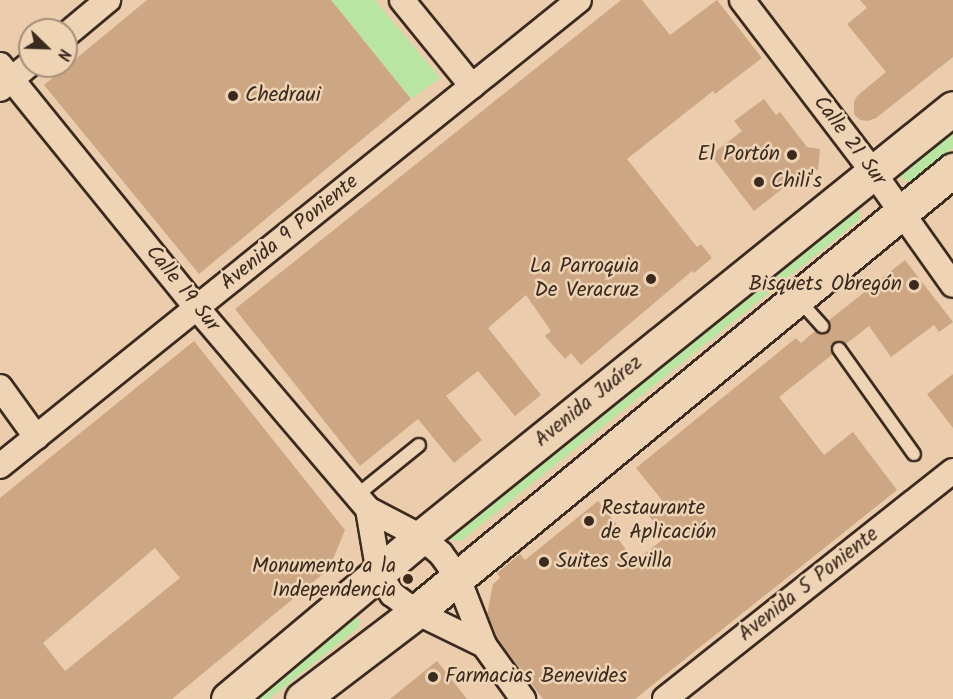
<!DOCTYPE html>
<html>
<head>
<meta charset="utf-8">
<style>
  body { margin:0 }
  #map { position:relative; width:953px; height:699px; overflow:hidden; background:#ebcdad; font-family:Kalam,sans-serif }
  div>[style] { position:absolute }
  [style*='--x'] { left:calc(var(--x)*1px); top:calc(var(--y)*1px); width:calc(var(--w)*1px); rotate:calc(var(--a)*1deg) }
  .green>* { inset:0; background:#b9e5a3 }
  .building>* { inset:0; background:#cda683 }
  .roads { filter:drop-shadow(2px 0 #3b2a1e) drop-shadow(-2px 0 #3b2a1e) drop-shadow(0 2px #3b2a1e) drop-shadow(0 -2px #3b2a1e) }
  .service>* { height:12px; margin:-6px; padding:0 6px; transform-origin:6px; border-radius:6px; background:#eed3b5 }
  .minor>* { height:24px; margin:-12px; padding:0 12px; transform-origin:12px; border-radius:12px; background:#eed3b5 }
  .secondary>* { height:33px; margin:-16.5px; padding:0 16.5px; transform-origin:16.5px; border-radius:16.5px; background:#eed3b5 }
  .dots>* { width:16px; height:16px; translate:-50% -50%; box-sizing:border-box; border:3px solid #eed3b5; border-radius:50% }
  span { translate:-50% -50%; white-space:nowrap; text-align:center; line-height:1.15; -webkit-text-stroke:5px #eed3b5; paint-order:stroke }
  .poi-label { font-size:21px; color:#3b2a1e }
  .left { translate:0 -50%; text-align:left }
  .right { translate:-100% -50%; text-align:right }
  .street-label { font-size:21px; color:#3b2a1e }
  .north { position:absolute; left:18px; top:18px; width:60px; height:60px; box-sizing:border-box; background:#eed3b5; border:2px solid #a68f79; border-radius:50%; rotate:113deg; font-size:16px; font-weight:700; line-height:24px; text-align:center; color:#3b2a1e }
  .north::after { content:''; display:block; margin:auto; width:21px; height:27px; background:#3b2a1e; clip-path:polygon(50% 0,100% 100%,50% 72%,0 100%) }
</style>
</head>
<body>
<div id="map">
  <div class="green">
    <i style="clip-path:polygon(331px 0,375px 0,440px 78px,411px 99px)"></i>
    <i style="clip-path:polygon(953px 129px,953px 148px,912px 181px,903px 180px,901px 173px,904px 168px)"></i>
    <i style="clip-path:polygon(856px 208px,861px 214px,858px 221px,461px 541px,452px 540px,450px 533px)"></i>
    <i style="clip-path:polygon(352px 615px,360px 620px,358px 628px,269px 699px,246px 699px)"></i>
  </div>
  <div class="building">
    <i style="clip-path:polygon(147px 0,331px 0,411px 99px,199px 274px,44px 85px)"></i>
    <i style="clip-path:polygon(621px 0,642px 0,670px 35px,717px 0,762px 58px,715px 94px,713px 91px,627px 159px,697px 247px,701px 244px,712px 258px,694px 273px,692px 271px,581px 365px,571px 353px,565px 359px,545px 336px,551px 331px,526px 295px,488px 328px,541px 395px,515px 416px,478px 371px,446px 396px,482px 440px,454px 463px,418px 419px,360px 466px,235px 309px)"></i>
    <i style="clip-path:polygon(860px 0,953px 0,953px 57px,876px 118px,868px 121px,860px 120px,854px 114px,854px 102px,857px 96px,886px 72px,847px 24px,867px 8px)"></i>
    <i style="clip-path:polygon(764px 99px,776px 115px,780px 112px,807px 147px,820px 149px,818px 170px,807px 169px,754px 211px,711px 155px,742px 131px,734px 121px)"></i>
    <i style="clip-path:polygon(905px 260px,953px 322px,939px 332px,934px 325px,891px 357px,869px 326px,846px 344px,839px 341px,834px 343px,831px 349px,833px 354px,779px 397px,824px 455px,853px 432px,897px 490px,635px 699px,543px 699px,497px 638px,487px 615px,493px 584px,500px 578px,497px 573px,520px 554px,525px 560px,598px 501px,617px 525px,611px 530px,635px 561px,666px 537px,649px 516px,665px 504px,636px 468px,796px 338px,801px 343px,815px 331px,820px 334px,827px 332px,830px 328px,828px 321px)"></i>
    <i style="clip-path:polygon(evenodd,194px 341px,345px 530px,329px 569px,172px 699px,0 699px,0 498px,194px 341px,155px 548px,180px 578px,65px 671px,43px 643px,155px 548px)"></i>
    <i style="clip-path:polygon(953px 374px,953px 428px,927px 394px)"></i>
    <i style="clip-path:polygon(437px 661px,467px 699px,390px 699px)"></i>
  </div>
  <div class="roads">
    <div class="service">
      <i style="--x:797;--y:298;--w:38;--a:48"></i>
      <i style="--x:839;--y:349;--w:129;--a:54.5"></i>
      <i style="--x:356;--y:496;--w:81;--a:-39"></i>
    </div>
    <div class="minor">
      <i style="--x:402;--y:0;--w:111;--a:50.9"></i>
      <i style="--x:742;--y:0;--w:216;--a:52.7"></i>
      <i style="--x:873;--y:172;--w:138;--a:54.7"></i>
      <i style="--x:66;--y:35;--w:55;--a:-39.8"></i>
      <i style="--x:0;--y:65;--w:313;--a:51"></i>
      <i style="--x:197;--y:308;--w:264;--a:49.6"></i>
      <i style="--x:368;--y:509;--w:60;--a:27.8"></i>
      <i style="--x:421;--y:537;--w:26;--a:40"></i>
      <i style="--x:441;--y:554;--w:27;--a:54"></i>
      <i style="--x:457;--y:576;--w:74;--a:68.6"></i>
      <i style="--x:484;--y:645;--w:67;--a:54.2"></i>
      <i style="--x:0;--y:89;--w:39;--a:-40"></i>
      <i style="--x:0;--y:387;--w:62;--a:54.2"></i>
      <i style="--x:0;--y:466;--w:743;--a:-38.83"></i>
      <i style="--x:368;--y:509;--w:66;--a:80.4"></i>
      <i style="--x:379;--y:574;--w:24;--a:57"></i>
      <i style="--x:392;--y:594;--w:30;--a:37"></i>
      <i style="--x:416;--y:612;--w:76;--a:25.9"></i>
      <i style="--x:665;--y:699;--w:367;--a:-38.4"></i>
    </div>
    <div class="secondary">
      <i style="--x:228;--y:699;--w:252;--a:-40"></i>
      <i style="--x:421;--y:537;--w:683;--a:-38.88"></i>
      <i style="--x:302;--y:699;--w:143;--a:-37.3"></i>
      <i style="--x:416;--y:612;--w:696;--a:-39.46"></i>
    </div>
  </div>
  <div class="dots">
    <i style="left:233px;top:96px;background:#3b2a1e"></i>
    <i style="left:792px;top:155px;background:#3b2a1e"></i>
    <i style="left:759px;top:182px;background:#3b2a1e"></i>
    <i style="left:651px;top:279px;background:#3b2a1e"></i>
    <i style="left:914px;top:285px;background:#3b2a1e"></i>
    <i style="left:589px;top:521px;background:#3b2a1e"></i>
    <i style="left:544px;top:562px;background:#3b2a1e"></i>
    <i style="left:408px;top:579px;background:#3b2a1e"></i>
    <i style="left:433px;top:677px;background:#3b2a1e"></i>
  </div>
  <div class="poi-label">
    <span class="left" style="left:245px;top:96px">Chedraui</span>
    <span class="right" style="left:780px;top:155px">El Portón</span>
    <span class="left" style="left:771px;top:182px">Chili's</span>
    <span class="right" style="left:639px;top:279px">La Parroquia<br>De Veracruz</span>
    <span class="right" style="left:902px;top:285px">Bisquets Obregón</span>
    <span class="left" style="left:601px;top:521px">Restaurante<br>de Aplicación</span>
    <span class="left" style="left:556px;top:562px">Suites Sevilla</span>
    <span class="right" style="left:396px;top:579px">Monumento a la<br>Independencia</span>
    <span class="left" style="left:445px;top:677px">Farmacias Benevides</span>
  </div>
  <div class="street-label">
    <span style="left:849px;top:141px;rotate:53deg">Calle 21 Sur</span>
    <span style="left:290px;top:233px;rotate:-39deg">Avenida 9 Poniente</span>
    <span style="left:182px;top:289px;rotate:51deg">Calle 19 Sur</span>
    <span style="left:589px;top:402px;rotate:-39deg">Avenida Juárez</span>
    <span style="left:809px;top:585px;rotate:-38deg">Avenida 5 Poniente</span>
  </div>
  <div class="north">N</div>
</div>
</body>
</html>
